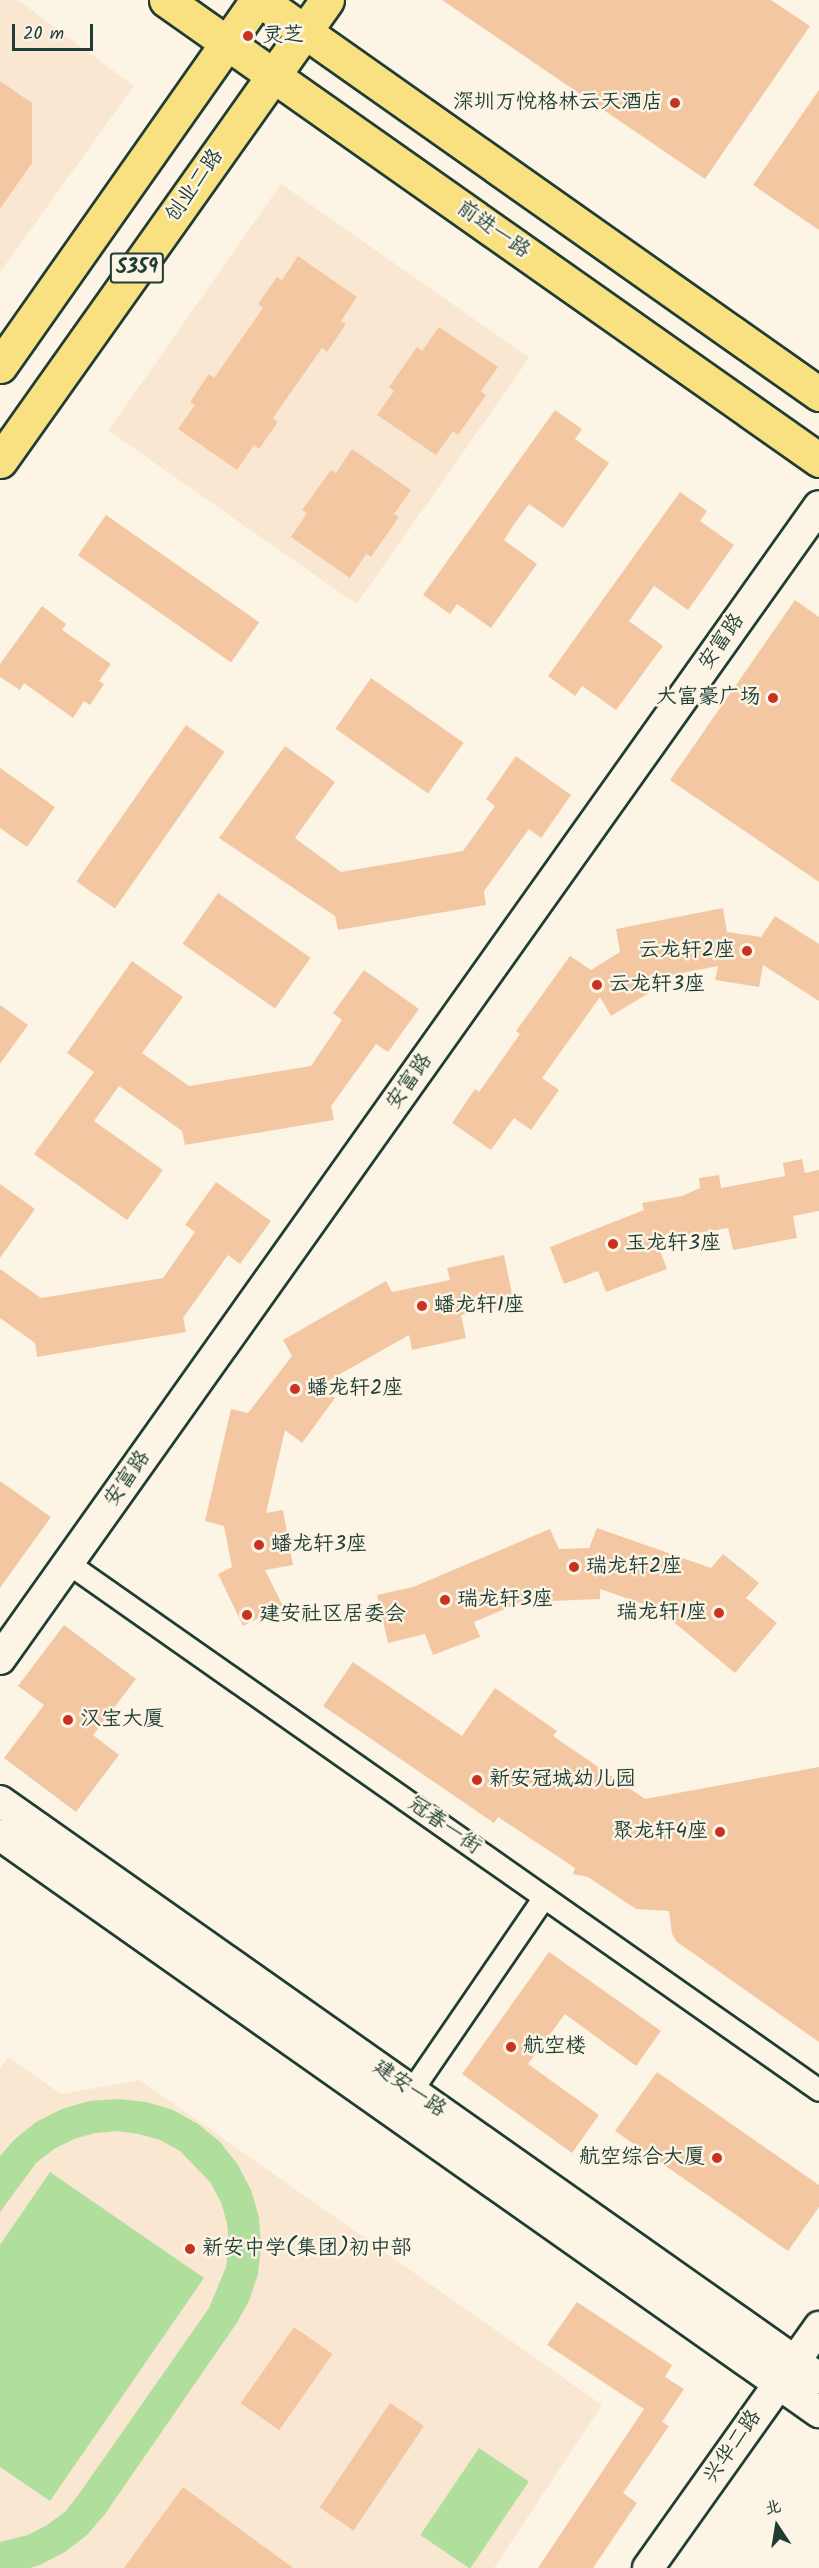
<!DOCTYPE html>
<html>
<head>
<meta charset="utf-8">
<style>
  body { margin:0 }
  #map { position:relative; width:819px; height:2568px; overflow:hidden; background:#fcf5e5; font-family:Kalam,"LXGW WenKai TC",sans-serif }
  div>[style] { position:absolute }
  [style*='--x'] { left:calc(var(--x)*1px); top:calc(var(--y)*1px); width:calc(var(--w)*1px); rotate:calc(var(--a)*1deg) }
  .built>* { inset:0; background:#fae7d1; transform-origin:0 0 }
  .green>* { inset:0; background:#afde9d; transform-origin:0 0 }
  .building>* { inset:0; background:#f4c7a3; transform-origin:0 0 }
  .roads { filter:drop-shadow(2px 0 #1f3d34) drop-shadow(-2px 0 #1f3d34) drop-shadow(0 2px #1f3d34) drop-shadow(0 -2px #1f3d34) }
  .street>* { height:21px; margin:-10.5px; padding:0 10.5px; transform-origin:10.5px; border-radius:10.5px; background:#fcf5e5 }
  .secondary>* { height:30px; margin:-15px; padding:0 15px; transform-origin:15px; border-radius:15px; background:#fcf5e5 }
  .primary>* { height:33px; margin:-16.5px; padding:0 16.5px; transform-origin:16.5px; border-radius:16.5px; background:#f9e181 }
  .dots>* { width:16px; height:16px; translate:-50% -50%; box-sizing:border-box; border:3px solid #fcf5e5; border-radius:50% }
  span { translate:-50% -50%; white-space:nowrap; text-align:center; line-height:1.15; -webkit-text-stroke:5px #fcf5e5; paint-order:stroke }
  .shield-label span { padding:2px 4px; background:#fcf5e5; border:2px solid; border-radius:4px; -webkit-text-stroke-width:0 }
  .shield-label { font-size:20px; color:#1f3d34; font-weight:700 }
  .poi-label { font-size:21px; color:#1f3d34 }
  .left { translate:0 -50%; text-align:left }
  .right { translate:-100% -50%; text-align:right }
  .street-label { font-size:21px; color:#1f3d34 }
  .north { position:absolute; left:747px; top:2496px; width:60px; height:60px; -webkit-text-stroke:4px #fcf5e5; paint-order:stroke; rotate:348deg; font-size:16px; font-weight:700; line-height:24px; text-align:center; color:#1f3d34 }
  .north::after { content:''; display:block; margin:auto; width:21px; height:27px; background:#1f3d34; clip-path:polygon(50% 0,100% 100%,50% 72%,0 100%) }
  .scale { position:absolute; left:12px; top:24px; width:81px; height:27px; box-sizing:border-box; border:3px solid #1f3d34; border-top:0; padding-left:8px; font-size:18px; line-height:21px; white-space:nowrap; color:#1f3d34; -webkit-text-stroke:4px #fcf5e5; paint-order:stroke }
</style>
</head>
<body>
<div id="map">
  <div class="built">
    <i style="clip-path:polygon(0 0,18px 0,134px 86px,0 272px)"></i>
    <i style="left:281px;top:184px;width:303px;height:301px;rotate:35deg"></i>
    <i style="clip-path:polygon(8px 2057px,61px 2094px,140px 2080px,602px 2405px,494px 2568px,0 2568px,0 2068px)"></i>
  </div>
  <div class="green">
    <i style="clip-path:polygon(118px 2099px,146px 2102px,173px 2110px,198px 2124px,220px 2142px,238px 2165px,251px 2190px,259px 2217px,261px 2246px,258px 2274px,249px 2301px,236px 2324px,105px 2514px,87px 2535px,65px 2552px,40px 2565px,30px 2568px,0 2568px,0 2542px,28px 2535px,47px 2525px,65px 2512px,79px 2494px,209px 2308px,226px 2267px,229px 2245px,227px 2223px,221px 2202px,210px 2182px,180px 2151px,160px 2140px,139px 2134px,117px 2131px,95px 2133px,74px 2139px,54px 2149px,36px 2163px,0 2212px,0 2156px,14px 2140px,36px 2122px,62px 2109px,89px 2101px)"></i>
    <i style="clip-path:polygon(50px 2172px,204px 2278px,50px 2501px,0 2467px,0 2245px)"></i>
    <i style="left:479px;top:2448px;width:60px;height:105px;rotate:34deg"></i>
  </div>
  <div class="building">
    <i style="clip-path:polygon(442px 0,771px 0,810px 26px,705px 179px)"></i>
    <i style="clip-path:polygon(0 81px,32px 103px,32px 163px,0 209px)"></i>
    <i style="clip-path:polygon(819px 90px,819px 230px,753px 185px)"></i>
    <i style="clip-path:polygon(298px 256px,357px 297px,341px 321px,346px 324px,327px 352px,322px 348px,273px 418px,278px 422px,259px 449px,254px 445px,237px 470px,178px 429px,195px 405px,190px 402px,209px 374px,214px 378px,263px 308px,258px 304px,277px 277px,282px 280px)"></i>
    <i style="clip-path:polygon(439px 327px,498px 367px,481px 391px,486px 395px,458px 435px,453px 431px,436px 455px,377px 415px,394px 391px,389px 387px,417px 347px,422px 351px)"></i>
    <i style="clip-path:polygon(555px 410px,582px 429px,575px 439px,609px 463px,563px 528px,529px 504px,515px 523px,504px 540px,537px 564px,491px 628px,457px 604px,450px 614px,423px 595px)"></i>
    <i style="clip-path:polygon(352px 449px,411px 490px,394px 514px,399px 517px,371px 557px,366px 554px,350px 578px,291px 537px,307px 513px,302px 510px,331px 470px,336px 473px)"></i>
    <i style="clip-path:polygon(680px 492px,707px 511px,700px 521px,734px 545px,688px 610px,654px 586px,629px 621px,663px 646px,616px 710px,582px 686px,575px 696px,548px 676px)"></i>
    <i style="left:106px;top:515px;width:187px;height:49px;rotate:35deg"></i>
    <i style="clip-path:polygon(795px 600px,819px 617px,819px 882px,670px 780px)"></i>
    <i style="clip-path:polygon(42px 606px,66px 624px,62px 630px,111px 664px,99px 681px,104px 684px,90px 705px,84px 701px,73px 718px,24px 683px,20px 690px,0 677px,0 664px)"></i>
    <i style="left:371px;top:678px;width:113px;height:62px;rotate:35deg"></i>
    <i style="left:186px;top:725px;width:47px;height:191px;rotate:35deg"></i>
    <i style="clip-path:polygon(285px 746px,335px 782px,295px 838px,341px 872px,463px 851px,495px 806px,486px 799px,516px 756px,571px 795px,541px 838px,529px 829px,484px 891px,486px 905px,338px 930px,335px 916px,219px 838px)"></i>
    <i style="clip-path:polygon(0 768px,55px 807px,27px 847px,0 828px)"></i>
    <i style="left:218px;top:893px;width:113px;height:62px;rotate:35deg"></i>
    <i style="clip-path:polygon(723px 908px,727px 932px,761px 937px,775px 916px,819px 944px,819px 1001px,763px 965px,759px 987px,715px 980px,718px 966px,642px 981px,649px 993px,611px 1016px,600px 997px,542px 1078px,559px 1090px,531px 1130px,514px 1118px,491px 1150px,452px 1123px,475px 1089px,479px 1092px,520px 1034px,516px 1031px,570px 956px,591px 970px,620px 952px,616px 929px)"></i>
    <i style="clip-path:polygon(132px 961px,183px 997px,142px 1053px,189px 1086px,311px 1066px,342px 1020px,333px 1013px,364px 970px,419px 1009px,388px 1052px,376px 1044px,331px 1106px,334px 1120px,185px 1145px,182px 1131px,119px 1086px,94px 1121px,163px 1170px,127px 1220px,34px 1154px,94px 1072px,67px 1053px)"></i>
    <i style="clip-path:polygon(0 1005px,28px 1025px,0 1064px)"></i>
    <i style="clip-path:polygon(802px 1159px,805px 1173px,819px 1170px,819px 1211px,793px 1216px,797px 1238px,733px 1250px,728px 1228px,693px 1234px,659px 1248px,667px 1269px,606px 1292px,598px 1271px,564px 1284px,550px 1247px,644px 1210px,642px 1203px,682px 1196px,700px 1188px,699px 1178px,719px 1175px,721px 1188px,785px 1176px,783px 1163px)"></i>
    <i style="clip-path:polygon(216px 1182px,271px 1221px,240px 1264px,228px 1255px,183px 1318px,186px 1332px,37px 1357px,35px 1343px,0 1318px,0 1269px,41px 1298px,163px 1278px,195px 1232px,185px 1225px)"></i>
    <i style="clip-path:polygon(0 1184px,35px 1209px,0 1258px)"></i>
    <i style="clip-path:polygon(504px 1255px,514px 1303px,461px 1315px,466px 1338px,412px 1350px,409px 1335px,319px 1386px,335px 1398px,302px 1443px,285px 1430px,266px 1513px,283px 1510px,293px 1565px,265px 1570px,283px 1606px,243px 1626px,218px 1574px,232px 1567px,224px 1526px,205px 1521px,231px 1409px,248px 1413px,292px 1356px,283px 1340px,386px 1281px,392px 1292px,450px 1280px,447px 1268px)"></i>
    <i style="clip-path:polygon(0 1481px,51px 1517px,0 1588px)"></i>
    <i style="clip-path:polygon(597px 1528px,711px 1568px,723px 1554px,759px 1583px,746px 1598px,777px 1623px,735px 1673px,658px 1609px,600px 1589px,600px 1599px,551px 1601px,551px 1590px,474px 1622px,480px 1637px,433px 1655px,425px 1634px,388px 1643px,377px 1595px,413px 1587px,550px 1529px,559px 1549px,589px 1548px)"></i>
    <i style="clip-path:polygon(64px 1625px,136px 1679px,93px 1735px,119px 1755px,76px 1812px,4px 1758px,44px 1705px,18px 1686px)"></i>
    <i style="clip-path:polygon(353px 1662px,462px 1736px,495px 1688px,557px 1731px,553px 1736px,645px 1799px,819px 1767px,819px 2042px,677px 1942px,672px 1934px,669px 1911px,636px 1909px,588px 1877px,573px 1874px,575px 1868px,498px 1817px,494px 1823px,323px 1706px)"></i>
    <i style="clip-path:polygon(549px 1952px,661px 2031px,636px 2066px,565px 2014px,528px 2064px,599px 2115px,572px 2153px,462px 2074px)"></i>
    <i style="clip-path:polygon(657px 2072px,819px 2185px,819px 2207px,788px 2251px,615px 2131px)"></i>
    <i style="clip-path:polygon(577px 2302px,672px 2365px,665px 2377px,684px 2389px,662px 2422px,669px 2426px,623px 2493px,637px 2503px,593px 2568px,538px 2568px,644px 2409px,547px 2345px)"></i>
    <i style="left:294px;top:2327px;width:47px;height:93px;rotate:35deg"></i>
    <i style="left:390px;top:2403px;width:41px;height:126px;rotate:34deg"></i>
    <i style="clip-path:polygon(183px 2487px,293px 2568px,124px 2568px)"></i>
  </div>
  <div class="roads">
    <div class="street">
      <i style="--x:68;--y:1563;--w:917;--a:35.06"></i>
      <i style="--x:411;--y:2091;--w:235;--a:-55.6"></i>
    </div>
    <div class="secondary">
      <i style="--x:0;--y:1659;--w:1414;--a:-54.61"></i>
      <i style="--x:0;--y:1801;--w:1002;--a:35.17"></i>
      <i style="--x:0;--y:1835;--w:1002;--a:35.17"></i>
      <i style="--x:648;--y:2568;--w:296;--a:-54.6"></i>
    </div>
    <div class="primary">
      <i style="--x:166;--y:0;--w:799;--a:35.16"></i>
      <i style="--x:260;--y:0;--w:684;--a:35.18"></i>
      <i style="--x:0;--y:366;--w:447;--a:-54.9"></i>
      <i style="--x:0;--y:461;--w:565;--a:-54.65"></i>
    </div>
  </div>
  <div class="dots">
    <i style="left:248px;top:36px;background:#c8321e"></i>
    <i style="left:675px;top:103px;background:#c8321e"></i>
    <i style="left:773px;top:698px;background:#c8321e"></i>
    <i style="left:747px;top:951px;background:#c8321e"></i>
    <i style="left:597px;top:985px;background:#c8321e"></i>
    <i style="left:613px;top:1244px;background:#c8321e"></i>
    <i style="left:422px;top:1306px;background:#c8321e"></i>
    <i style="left:295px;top:1389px;background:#c8321e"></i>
    <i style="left:259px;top:1545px;background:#c8321e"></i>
    <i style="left:574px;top:1567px;background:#c8321e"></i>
    <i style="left:445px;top:1600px;background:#c8321e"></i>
    <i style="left:719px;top:1613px;background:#c8321e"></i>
    <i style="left:247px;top:1615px;background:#c8321e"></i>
    <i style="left:68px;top:1720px;background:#c8321e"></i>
    <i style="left:477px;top:1780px;background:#c8321e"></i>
    <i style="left:720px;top:1832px;background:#c8321e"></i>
    <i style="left:511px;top:2047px;background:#c8321e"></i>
    <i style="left:717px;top:2158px;background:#c8321e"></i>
    <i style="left:190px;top:2249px;background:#c8321e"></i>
  </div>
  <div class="shield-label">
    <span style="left:137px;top:268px">S359</span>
  </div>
  <div class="poi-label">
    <span class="left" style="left:262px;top:36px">灵芝</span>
    <span class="right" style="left:663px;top:103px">深圳万悦格林云天酒店</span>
    <span class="right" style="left:761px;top:698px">大富豪广场</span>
    <span class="right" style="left:735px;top:951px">云龙轩2座</span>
    <span class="left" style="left:609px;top:985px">云龙轩3座</span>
    <span class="left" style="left:625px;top:1244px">玉龙轩3座</span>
    <span class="left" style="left:434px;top:1306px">蟠龙轩1座</span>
    <span class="left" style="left:307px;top:1389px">蟠龙轩2座</span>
    <span class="left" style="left:271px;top:1545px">蟠龙轩3座</span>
    <span class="left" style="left:586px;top:1567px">瑞龙轩2座</span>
    <span class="left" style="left:457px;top:1600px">瑞龙轩3座</span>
    <span class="right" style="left:707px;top:1613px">瑞龙轩1座</span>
    <span class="left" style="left:259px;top:1615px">建安社区居委会</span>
    <span class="left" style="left:80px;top:1720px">汉宝大厦</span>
    <span class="left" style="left:489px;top:1780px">新安冠城幼儿园</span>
    <span class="right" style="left:708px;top:1832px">聚龙轩4座</span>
    <span class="left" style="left:523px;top:2047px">航空楼</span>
    <span class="right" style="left:705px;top:2158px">航空综合大厦</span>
    <span class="left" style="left:202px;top:2249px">新安中学(集团)初中部</span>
  </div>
  <div class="street-label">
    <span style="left:195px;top:186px;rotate:-55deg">创业二路</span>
    <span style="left:493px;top:230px;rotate:35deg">前进一路</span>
    <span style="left:722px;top:642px;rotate:-55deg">安富路</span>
    <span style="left:410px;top:1082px;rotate:-55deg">安富路</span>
    <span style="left:128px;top:1479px;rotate:-55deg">安富路</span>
    <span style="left:444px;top:1826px;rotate:35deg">冠春一街</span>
    <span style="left:409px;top:2089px;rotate:35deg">建安一路</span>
    <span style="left:733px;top:2447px;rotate:-55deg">兴华二路</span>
  </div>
  <div class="north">北</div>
  <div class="scale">20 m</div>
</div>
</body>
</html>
